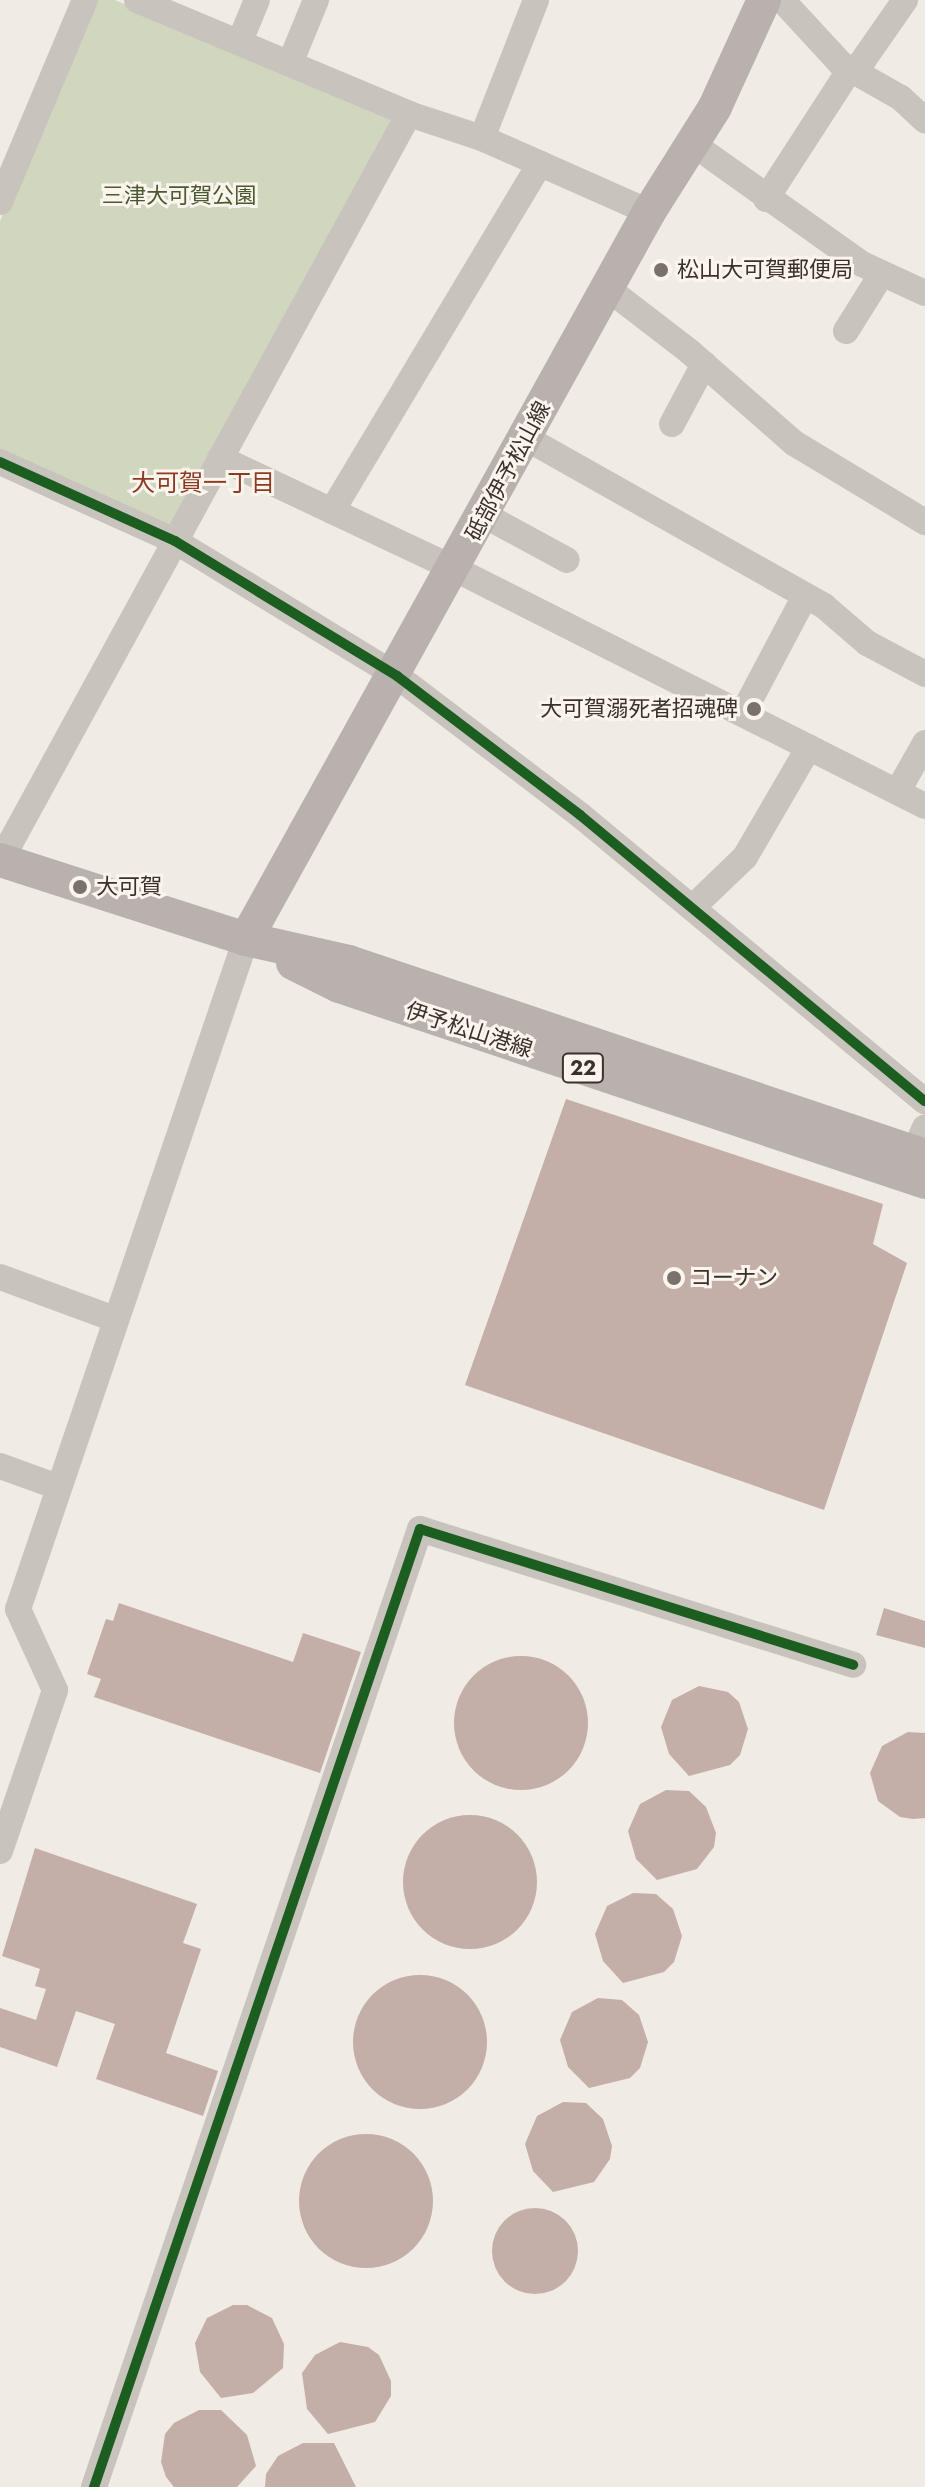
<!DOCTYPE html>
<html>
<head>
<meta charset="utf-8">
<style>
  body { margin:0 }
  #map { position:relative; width:925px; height:2487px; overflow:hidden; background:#f0ebe5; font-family:Jost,"Noto Sans JP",sans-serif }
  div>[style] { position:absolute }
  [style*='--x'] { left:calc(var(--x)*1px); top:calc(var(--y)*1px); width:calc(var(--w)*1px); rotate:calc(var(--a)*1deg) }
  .green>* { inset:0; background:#d1d6bf }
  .building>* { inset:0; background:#c3afa7 }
  .round { border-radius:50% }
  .minor>* { height:26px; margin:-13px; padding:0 13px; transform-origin:13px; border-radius:13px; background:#c9c3be }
  .major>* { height:34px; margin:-17px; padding:0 17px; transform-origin:17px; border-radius:17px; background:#b8b1ad }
  .cycleway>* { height:10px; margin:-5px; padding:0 5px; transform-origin:5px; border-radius:5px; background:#1b5e20 }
  .dots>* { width:22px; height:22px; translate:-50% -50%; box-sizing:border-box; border:4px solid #fbf5ee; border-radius:50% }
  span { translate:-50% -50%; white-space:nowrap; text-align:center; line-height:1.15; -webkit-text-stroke:6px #fbf5ee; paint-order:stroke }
  .shield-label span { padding:2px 6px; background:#fbf5ee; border:2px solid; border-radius:6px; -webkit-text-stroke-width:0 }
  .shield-label { font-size:20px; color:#3b302b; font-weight:700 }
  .park-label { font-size:22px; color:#4a5a2e }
  .poi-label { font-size:22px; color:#3b302b }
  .left { translate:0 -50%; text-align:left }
  .right { translate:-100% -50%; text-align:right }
  .street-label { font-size:22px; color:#3b302b }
  .neighbourhood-label { font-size:24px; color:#8c3b22 }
</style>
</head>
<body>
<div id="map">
  <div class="green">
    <i style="clip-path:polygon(92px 0,115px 0,400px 117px,173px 533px,0 456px,0 221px)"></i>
  </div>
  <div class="building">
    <i style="clip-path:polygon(566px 1099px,883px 1204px,873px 1244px,907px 1263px,824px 1510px,465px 1385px)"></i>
    <i style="clip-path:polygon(119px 1603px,293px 1662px,303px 1633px,361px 1652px,320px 1773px,94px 1697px,101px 1679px,87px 1674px,106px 1619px,113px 1621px)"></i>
    <i style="clip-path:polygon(884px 1608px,925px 1621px,925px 1648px,876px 1635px)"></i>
    <i class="round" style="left:454px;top:1656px;width:134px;height:134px"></i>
    <i style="clip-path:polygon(699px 1686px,728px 1692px,739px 1702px,748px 1729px,740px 1755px,730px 1765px,689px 1776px,669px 1754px,661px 1727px,672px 1700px)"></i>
    <i style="clip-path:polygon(908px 1732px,925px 1733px,925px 1818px,913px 1819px,900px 1817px,878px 1801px,870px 1773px,882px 1746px)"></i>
    <i style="clip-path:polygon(666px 1790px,689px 1791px,706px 1807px,716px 1833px,714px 1847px,697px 1869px,657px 1880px,636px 1859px,628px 1831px,640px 1804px)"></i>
    <i class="round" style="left:403px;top:1815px;width:134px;height:134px"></i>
    <i style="clip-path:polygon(35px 1848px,197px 1904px,183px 1943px,201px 1949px,166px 2053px,218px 2071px,203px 2116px,96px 2079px,115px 2024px,76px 2011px,57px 2067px,0 2047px,0 2008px,36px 2020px,46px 1989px,35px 1986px,40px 1969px,2px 1956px)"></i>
    <i style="clip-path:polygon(633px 1893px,656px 1894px,673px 1909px,682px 1936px,674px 1962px,664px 1972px,623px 1983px,603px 1961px,595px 1934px,607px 1906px)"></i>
    <i class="round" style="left:353px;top:1975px;width:134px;height:134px"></i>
    <i style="clip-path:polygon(598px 1998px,622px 2000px,639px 2015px,648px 2042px,640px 2068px,630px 2078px,589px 2088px,568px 2067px,560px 2040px,572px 2012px)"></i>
    <i style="clip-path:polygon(563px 2102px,586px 2103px,603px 2119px,612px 2146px,610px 2159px,594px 2182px,553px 2192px,533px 2171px,525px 2144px,537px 2116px)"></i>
    <i class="round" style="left:299px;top:2134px;width:134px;height:134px"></i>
    <i class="round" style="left:492px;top:2208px;width:86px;height:86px"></i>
    <i style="clip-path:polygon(233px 2305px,247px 2305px,272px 2318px,284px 2344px,283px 2368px,253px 2393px,221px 2398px,200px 2372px,195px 2343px,207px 2318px)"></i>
    <i style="clip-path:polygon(340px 2342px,368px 2347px,379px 2355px,391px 2381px,391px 2396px,375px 2422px,328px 2434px,307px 2409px,302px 2373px,315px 2355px)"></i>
    <i style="clip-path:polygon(199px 2410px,221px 2410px,247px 2435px,256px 2466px,237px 2487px,174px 2487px,166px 2477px,161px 2462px,165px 2434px,174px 2423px)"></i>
    <i style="clip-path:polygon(303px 2443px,334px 2443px,356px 2487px,265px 2487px,266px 2474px,278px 2456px)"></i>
  </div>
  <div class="minor">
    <i style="--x:137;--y:0;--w:295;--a:22.7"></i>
    <i style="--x:409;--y:114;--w:77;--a:18.2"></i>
    <i style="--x:482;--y:138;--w:183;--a:23.9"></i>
    <i style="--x:782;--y:0;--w:87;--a:47.3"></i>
    <i style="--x:841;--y:64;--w:69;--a:29.5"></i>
    <i style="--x:901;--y:98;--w:33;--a:43"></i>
    <i style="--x:240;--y:41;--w:44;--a:-67.5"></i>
    <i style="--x:291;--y:61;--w:66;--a:-67.7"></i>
    <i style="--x:855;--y:72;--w:88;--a:-55.2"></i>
    <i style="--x:482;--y:138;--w:148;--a:-68.6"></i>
    <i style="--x:693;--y:144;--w:207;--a:35.4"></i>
    <i style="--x:862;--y:264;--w:69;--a:24.7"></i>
    <i style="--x:766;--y:199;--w:155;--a:-57.1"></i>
    <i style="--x:0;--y:202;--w:219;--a:-67.2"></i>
    <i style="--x:607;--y:288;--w:105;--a:37.6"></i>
    <i style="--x:690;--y:352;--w:138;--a:41.2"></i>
    <i style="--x:794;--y:443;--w:153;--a:31.1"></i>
    <i style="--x:846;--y:331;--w:66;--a:-58"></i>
    <i style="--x:672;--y:424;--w:68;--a:-61.9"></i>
    <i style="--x:526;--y:438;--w:342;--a:29.4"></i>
    <i style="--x:824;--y:606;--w:57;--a:40.7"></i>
    <i style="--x:867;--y:643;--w:66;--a:28.1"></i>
    <i style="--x:220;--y:458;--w:260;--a:25.3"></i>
    <i style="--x:455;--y:569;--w:526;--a:26.76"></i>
    <i style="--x:0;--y:462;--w:192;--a:24.3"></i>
    <i style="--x:175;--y:541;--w:260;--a:31.3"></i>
    <i style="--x:397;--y:676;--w:230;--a:37.2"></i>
    <i style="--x:580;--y:815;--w:448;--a:39.7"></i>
    <i style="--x:332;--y:511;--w:405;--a:-59.1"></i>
    <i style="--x:484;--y:515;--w:94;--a:28.5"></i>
    <i style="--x:743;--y:713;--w:132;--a:-62.1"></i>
    <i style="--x:898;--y:791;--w:55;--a:-60.6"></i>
    <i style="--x:1;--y:860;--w:850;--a:-61.33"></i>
    <i style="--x:693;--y:907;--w:72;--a:-43.9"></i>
    <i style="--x:745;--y:857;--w:127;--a:-59.8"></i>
    <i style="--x:914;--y:1152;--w:27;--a:-66"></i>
    <i style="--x:0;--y:1277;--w:122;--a:20.1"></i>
    <i style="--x:0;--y:1466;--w:62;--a:19.9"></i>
    <i style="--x:0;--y:1851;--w:170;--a:-71.1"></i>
    <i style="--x:55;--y:1690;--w:89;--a:-114.6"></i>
    <i style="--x:18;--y:1609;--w:708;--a:-71.21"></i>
    <i style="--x:94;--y:2487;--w:1012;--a:-71.21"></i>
    <i style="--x:420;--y:1529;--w:454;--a:17.4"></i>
  </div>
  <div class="major">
    <i style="--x:0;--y:860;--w:258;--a:17.8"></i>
    <i style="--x:246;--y:939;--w:106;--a:12.6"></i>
    <i style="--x:349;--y:962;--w:608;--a:18.61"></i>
    <i style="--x:246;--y:939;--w:831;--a:-61"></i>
    <i style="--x:649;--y:212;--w:124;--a:-57.8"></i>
    <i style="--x:715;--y:107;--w:118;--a:-65.4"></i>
    <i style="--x:293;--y:963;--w:51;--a:26.6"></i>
    <i style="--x:339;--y:986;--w:618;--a:18.49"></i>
  </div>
  <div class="cycleway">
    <i style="--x:0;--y:462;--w:192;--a:24.3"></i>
    <i style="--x:175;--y:541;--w:260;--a:31.3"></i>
    <i style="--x:397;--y:676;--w:230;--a:37.2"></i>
    <i style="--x:580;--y:815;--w:448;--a:39.7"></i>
    <i style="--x:94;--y:2487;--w:1012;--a:-71.21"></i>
    <i style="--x:420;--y:1529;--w:454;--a:17.4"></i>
  </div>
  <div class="dots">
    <i style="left:661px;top:270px;background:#7a716c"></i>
    <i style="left:754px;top:709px;background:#7a716c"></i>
    <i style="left:80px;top:887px;background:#7a716c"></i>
    <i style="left:674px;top:1278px;background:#7a716c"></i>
  </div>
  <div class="shield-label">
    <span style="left:583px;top:1068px">22</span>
  </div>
  <div class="park-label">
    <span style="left:179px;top:196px">三津大可賀公園</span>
  </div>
  <div class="poi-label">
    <span class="left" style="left:677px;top:270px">松山大可賀郵便局</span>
    <span class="right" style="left:738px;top:709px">大可賀溺死者招魂碑</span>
    <span class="left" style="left:96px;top:887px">大可賀</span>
    <span class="left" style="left:690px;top:1278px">コーナン</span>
  </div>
  <div class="street-label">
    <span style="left:508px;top:471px;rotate:-62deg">砥部伊予松山線</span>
    <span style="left:469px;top:1030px;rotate:18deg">伊予松山港線</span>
  </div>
  <div class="neighbourhood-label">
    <span style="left:203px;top:483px">大可賀一丁目</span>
  </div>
</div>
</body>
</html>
